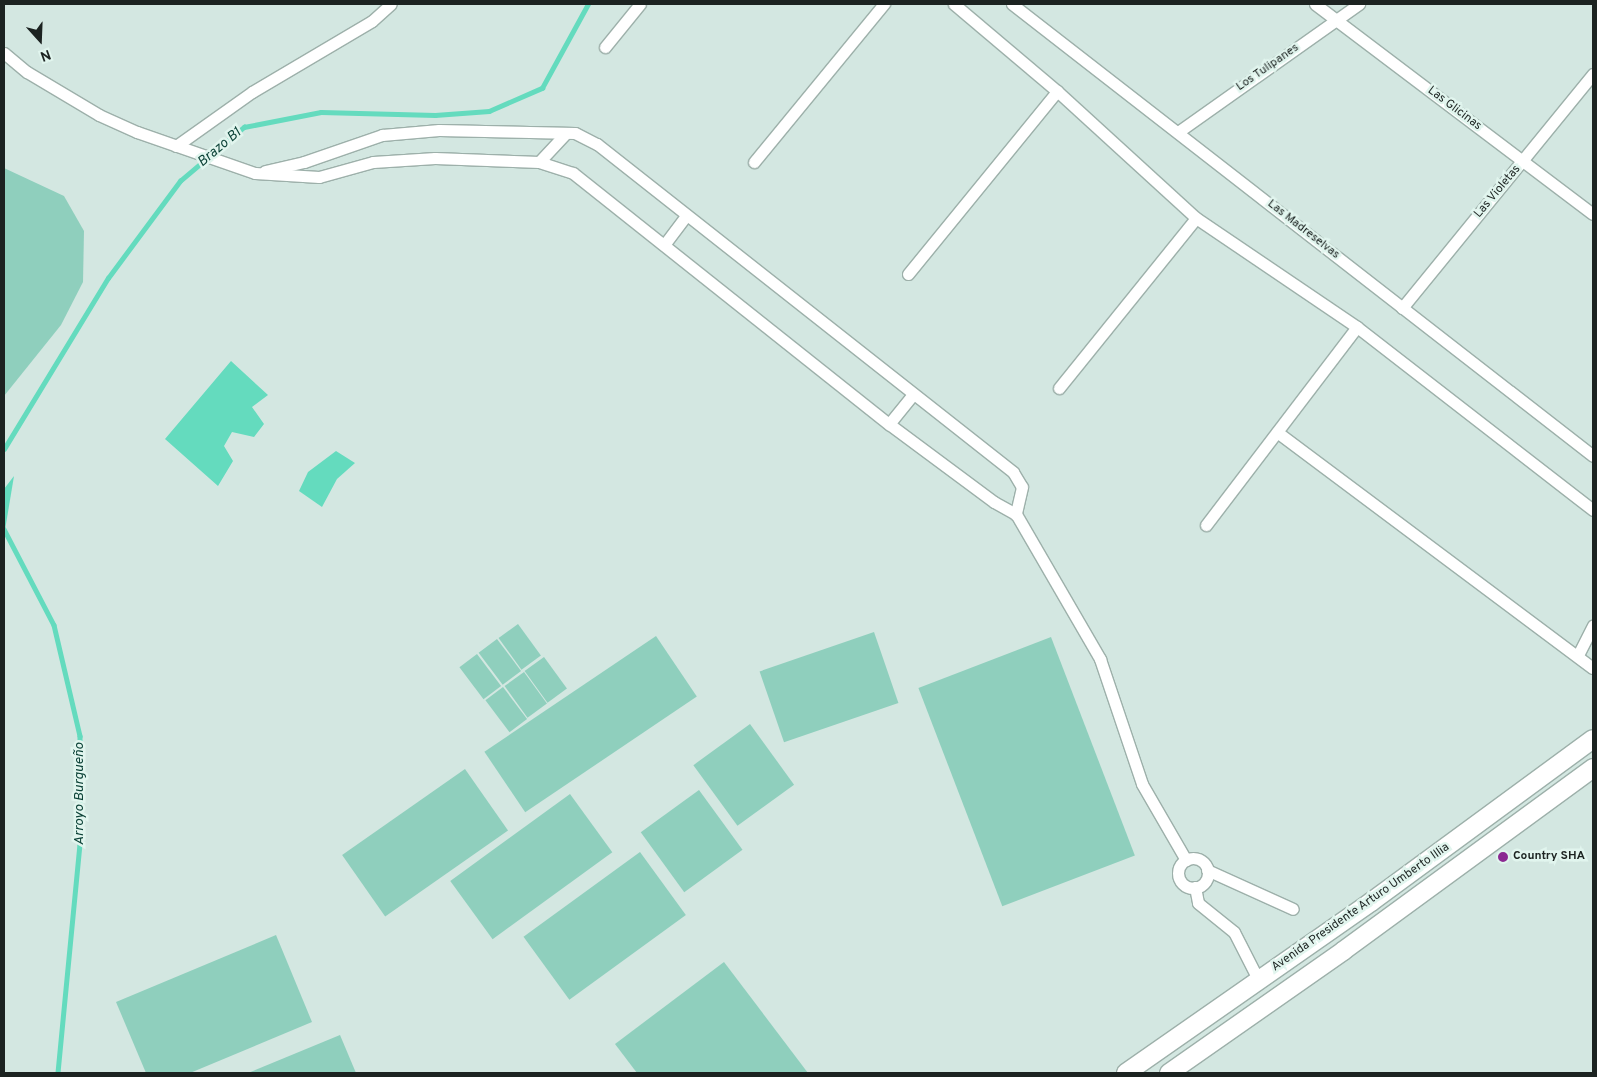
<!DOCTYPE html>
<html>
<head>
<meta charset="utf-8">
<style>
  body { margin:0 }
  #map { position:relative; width:1597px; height:1077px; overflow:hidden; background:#d3e7e1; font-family:Overpass,sans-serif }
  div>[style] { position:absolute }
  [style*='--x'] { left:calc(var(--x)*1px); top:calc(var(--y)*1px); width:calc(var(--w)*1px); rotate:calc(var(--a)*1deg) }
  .green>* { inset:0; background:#8fcfbd; transform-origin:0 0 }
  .water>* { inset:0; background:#64dbbe }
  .stream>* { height:4.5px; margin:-2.25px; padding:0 2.25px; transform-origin:2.25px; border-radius:2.25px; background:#64dbbe }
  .roads { filter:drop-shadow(1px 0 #9db0aa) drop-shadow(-1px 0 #9db0aa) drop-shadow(0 1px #9db0aa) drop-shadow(0 -1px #9db0aa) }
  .minor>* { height:11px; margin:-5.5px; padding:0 5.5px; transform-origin:5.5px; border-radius:5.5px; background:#fff }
  .minor>.ring { margin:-5.5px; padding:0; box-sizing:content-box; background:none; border:11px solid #fff; border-radius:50% }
  .primary>* { height:18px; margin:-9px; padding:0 9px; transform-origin:9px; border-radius:9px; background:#fff }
  .dots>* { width:14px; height:14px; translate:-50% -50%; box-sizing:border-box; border:2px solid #e1f5ee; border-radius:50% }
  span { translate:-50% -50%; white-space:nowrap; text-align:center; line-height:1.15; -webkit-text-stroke:5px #e1f5ee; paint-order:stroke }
  .street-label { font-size:12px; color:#1c2321 }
  .poi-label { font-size:12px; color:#1c2321; font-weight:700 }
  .left { translate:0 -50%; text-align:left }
  .water-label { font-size:14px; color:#0c4237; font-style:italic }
  .frame { position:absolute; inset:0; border:5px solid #1c2321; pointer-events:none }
  .north { position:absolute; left:15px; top:15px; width:50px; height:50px; -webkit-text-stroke:4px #e1f5ee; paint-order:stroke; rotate:160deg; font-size:14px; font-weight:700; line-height:20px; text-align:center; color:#1c2321 }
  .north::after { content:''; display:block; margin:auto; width:18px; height:22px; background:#1c2321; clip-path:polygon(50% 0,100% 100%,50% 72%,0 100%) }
</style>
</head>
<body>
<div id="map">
  <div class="green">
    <i style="clip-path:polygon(4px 168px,64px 196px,84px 231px,83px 282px,61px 325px,4px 396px)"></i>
    <i style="left:518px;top:624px;width:39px;height:24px;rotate:54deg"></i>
    <i style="left:874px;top:632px;width:75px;height:121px;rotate:71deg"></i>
    <i style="left:656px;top:636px;width:73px;height:207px;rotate:56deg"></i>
    <i style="left:1051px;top:637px;width:234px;height:142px;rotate:69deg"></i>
    <i style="left:497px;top:639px;width:40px;height:23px;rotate:53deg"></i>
    <i style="left:477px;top:654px;width:40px;height:22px;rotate:53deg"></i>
    <i style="left:544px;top:657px;width:39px;height:24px;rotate:54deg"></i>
    <i style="left:524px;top:672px;width:39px;height:24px;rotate:54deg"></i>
    <i style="left:503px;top:687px;width:40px;height:22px;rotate:53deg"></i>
    <i style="left:750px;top:724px;width:75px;height:70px;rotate:54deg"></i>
    <i style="left:465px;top:769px;width:75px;height:150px;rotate:55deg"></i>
    <i style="left:699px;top:790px;width:74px;height:72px;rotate:54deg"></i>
    <i style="left:570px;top:794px;width:72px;height:148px;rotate:54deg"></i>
    <i style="left:640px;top:852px;width:78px;height:144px;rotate:54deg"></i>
    <i style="clip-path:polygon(276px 935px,312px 1022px,190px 1073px,146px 1073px,116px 1002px)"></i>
    <i style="clip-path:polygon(724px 962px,808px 1073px,637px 1073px,615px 1044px)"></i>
    <i style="clip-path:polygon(340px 1035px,356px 1073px,248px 1073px)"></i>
  </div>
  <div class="water">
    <i style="clip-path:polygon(231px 361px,268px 395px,252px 407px,264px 424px,254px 437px,232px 432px,224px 446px,233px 461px,218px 486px,165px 439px)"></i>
    <i style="clip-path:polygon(336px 451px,355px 463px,337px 479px,322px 507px,299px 491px,308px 472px)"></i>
    <i style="clip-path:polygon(14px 476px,5px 530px,4px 533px,4px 489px)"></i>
  </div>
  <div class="stream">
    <i style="--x:4;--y:449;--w:200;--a:-58.7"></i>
    <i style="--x:108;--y:278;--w:121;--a:-53.4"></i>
    <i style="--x:180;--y:181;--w:84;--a:-40.2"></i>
    <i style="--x:244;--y:127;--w:78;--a:-11"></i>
    <i style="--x:321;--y:112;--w:114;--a:1.5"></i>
    <i style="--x:435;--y:115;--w:54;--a:-4.2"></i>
    <i style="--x:489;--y:111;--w:58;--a:-23.5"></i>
    <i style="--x:542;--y:88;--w:96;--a:-61.3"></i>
    <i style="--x:4;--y:529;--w:108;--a:62.5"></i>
    <i style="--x:54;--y:625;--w:114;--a:76.8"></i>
    <i style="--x:80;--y:736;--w:108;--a:90"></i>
    <i style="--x:80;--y:844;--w:230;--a:95.5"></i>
  </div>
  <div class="roads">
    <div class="minor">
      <i style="--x:954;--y:4;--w:135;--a:40.2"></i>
      <i style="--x:1057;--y:91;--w:188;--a:42.4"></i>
      <i style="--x:1196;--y:218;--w:194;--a:34.1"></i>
      <i style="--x:1357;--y:327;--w:299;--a:37.8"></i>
      <i style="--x:1012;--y:4;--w:736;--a:37.88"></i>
      <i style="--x:1315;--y:4;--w:348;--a:37.1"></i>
      <i style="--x:605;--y:47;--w:55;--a:-50.9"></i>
      <i style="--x:4;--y:53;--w:30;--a:40"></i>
      <i style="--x:27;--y:72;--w:84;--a:30.8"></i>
      <i style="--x:99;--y:115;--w:42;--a:24.1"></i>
      <i style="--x:137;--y:132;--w:125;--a:19.2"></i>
      <i style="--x:255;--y:173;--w:64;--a:3.6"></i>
      <i style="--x:319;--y:177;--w:56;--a:-15.5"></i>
      <i style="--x:373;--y:162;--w:62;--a:-3.7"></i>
      <i style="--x:435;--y:158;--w:104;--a:2.2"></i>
      <i style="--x:539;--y:162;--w:36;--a:18"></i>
      <i style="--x:573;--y:173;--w:404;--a:38.5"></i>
      <i style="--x:889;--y:424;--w:131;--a:36.6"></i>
      <i style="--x:994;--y:502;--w:25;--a:29"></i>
      <i style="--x:1016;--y:514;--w:168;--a:59.9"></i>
      <i style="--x:1100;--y:659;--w:132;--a:71.4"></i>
      <i style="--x:1142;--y:784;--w:88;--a:59.9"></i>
      <i style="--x:1178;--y:132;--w:222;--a:-35.3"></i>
      <i style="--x:176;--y:146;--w:93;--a:-35.4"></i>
      <i style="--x:252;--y:92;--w:139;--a:-30.6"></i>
      <i style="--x:372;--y:21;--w:25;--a:-42"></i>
      <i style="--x:539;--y:162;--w:38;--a:-47"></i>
      <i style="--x:754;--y:162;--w:205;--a:-50.6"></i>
      <i style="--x:265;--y:171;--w:40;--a:-13"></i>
      <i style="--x:304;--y:162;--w:83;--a:-19.1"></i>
      <i style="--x:382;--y:135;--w:57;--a:-5"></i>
      <i style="--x:439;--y:130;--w:136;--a:1.3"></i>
      <i style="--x:575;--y:133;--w:25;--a:27"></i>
      <i style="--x:597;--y:144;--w:530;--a:38.25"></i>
      <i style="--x:1013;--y:472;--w:17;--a:59"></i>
      <i style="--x:1022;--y:487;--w:28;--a:103"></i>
      <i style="--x:664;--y:245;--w:36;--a:-53"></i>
      <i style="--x:908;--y:274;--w:236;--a:-50.8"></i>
      <i style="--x:1402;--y:308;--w:302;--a:-50.8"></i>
      <i style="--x:1059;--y:388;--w:218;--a:-51.1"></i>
      <i style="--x:889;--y:424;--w:38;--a:-51"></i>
      <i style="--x:1277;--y:432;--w:394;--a:36.8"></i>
      <i style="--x:1206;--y:525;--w:249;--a:-52.7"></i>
      <i style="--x:1578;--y:655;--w:33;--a:-63"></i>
      <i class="ring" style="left:1178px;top:858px;width:19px;height:19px"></i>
      <i style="--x:1207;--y:870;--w:94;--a:24.4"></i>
      <i style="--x:1195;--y:887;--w:16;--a:79"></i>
      <i style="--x:1198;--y:903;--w:46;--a:38.9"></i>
      <i style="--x:1234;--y:932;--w:55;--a:63"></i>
    </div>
    <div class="primary">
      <i style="--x:1126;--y:1073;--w:299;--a:-34.9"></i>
      <i style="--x:1371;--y:902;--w:275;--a:-36.3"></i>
      <i style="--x:1169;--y:1073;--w:213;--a:-35"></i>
      <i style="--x:1343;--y:951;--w:310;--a:-36.2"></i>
    </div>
  </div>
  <div class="dots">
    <i style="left:1503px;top:857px;background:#8b2992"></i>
  </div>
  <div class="street-label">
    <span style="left:1268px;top:68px;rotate:-35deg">Los Tulipanes</span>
    <span style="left:1454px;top:109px;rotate:37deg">Las Glicinas</span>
    <span style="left:1498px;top:192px;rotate:-50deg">Las Violetas</span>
    <span style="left:1303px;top:230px;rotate:38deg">Las Madreselvas</span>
    <span style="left:1361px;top:908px;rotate:-35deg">Avenida Presidente Arturo Umberto Illia</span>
  </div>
  <div class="poi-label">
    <span class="left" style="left:1513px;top:857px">Country SHA</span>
  </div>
  <div class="water-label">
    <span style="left:220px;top:148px;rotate:-40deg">Brazo B1</span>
    <span style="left:80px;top:794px;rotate:-90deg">Arroyo Burgueño</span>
  </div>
  <div class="frame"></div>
  <div class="north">N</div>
</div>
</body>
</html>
